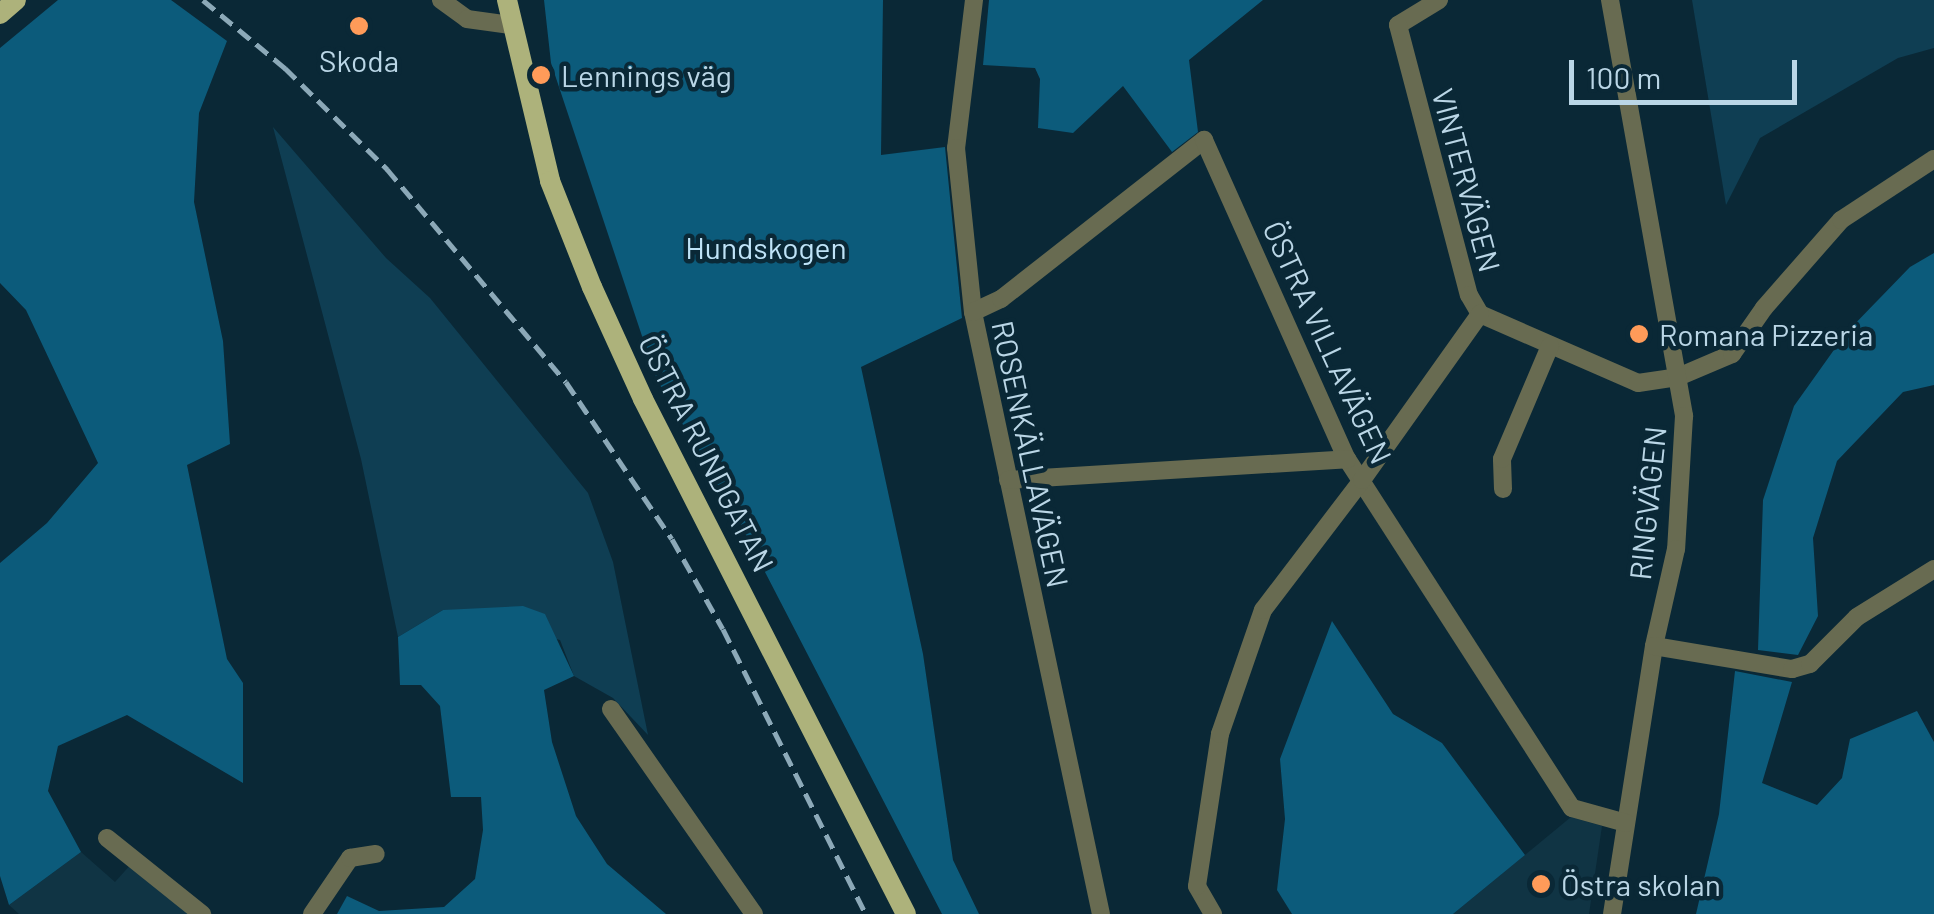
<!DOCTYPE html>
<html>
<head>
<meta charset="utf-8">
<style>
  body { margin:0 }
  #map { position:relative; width:1934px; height:914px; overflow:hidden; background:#0a2836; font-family:Barlow,sans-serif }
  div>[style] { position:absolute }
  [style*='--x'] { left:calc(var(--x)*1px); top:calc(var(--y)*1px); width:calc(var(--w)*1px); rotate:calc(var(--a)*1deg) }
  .built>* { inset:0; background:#103444 }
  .green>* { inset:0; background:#0f3e53 }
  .forest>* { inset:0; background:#0c5b7b }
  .minor>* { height:18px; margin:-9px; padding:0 9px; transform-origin:9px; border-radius:9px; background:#686b51 }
  .major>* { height:20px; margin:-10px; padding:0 10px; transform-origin:10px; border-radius:10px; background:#adb27b }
  .rail>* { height:5px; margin-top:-2.5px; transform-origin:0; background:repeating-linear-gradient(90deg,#8ca9b8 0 15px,transparent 0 23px) }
  .dots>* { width:28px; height:28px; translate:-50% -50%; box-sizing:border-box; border:5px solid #0a2836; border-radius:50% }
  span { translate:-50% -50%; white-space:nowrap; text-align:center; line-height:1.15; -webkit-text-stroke:9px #0a2836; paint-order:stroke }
  .poi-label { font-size:30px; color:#bad6e6 }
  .left { translate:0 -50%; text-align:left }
  .street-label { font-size:30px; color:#bad6e6 }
  .park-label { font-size:30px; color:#bfe3f7 }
  .scale { position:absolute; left:1569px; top:60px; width:228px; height:45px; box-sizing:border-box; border:5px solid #bad6e6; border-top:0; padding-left:12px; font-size:30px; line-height:35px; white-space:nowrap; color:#bad6e6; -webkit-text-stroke:8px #0a2836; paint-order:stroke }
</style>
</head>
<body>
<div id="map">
  <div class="built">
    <i style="clip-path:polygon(1571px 817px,1602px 826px,1589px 914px,1453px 914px)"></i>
    <i style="clip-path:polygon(81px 852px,115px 882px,133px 862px,194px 914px,19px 914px,9px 905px)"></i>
  </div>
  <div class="green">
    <i style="clip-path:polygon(1692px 0,1934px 0,1934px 48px,1898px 58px,1760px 138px,1726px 205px)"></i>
    <i style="clip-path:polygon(273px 127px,386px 258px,430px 298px,588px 493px,613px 562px,648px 735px,613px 698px,574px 676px,560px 640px,443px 610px,398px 637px,361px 459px)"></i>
  </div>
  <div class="forest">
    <i style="clip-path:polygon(58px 0,171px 0,227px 41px,199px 113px,194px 202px,223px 341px,230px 444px,187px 465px,227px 659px,243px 683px,243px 783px,127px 715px,58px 746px,48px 791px,81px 852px,9px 905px,0 876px,0 563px,47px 523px,98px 463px,26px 310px,0 283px,0 48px)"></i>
    <i style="clip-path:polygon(544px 0,883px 0,881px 155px,945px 147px,962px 318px,861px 367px,923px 654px,953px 860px,979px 914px,942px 914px,738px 520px,656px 378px,551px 63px)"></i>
    <i style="clip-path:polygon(989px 0,1263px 0,1189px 60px,1198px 132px,1172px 152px,1123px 86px,1073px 133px,1038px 128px,1040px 79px,1035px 68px,983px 65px)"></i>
    <i style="clip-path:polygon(1934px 253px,1934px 385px,1903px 392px,1837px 461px,1813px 538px,1818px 616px,1798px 655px,1758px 650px,1763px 500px,1794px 406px,1846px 333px,1910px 267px)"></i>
    <i style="clip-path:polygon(523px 606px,545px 614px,574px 676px,544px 690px,552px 742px,576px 816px,607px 864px,666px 914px,337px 914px,347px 896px,379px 911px,444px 907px,475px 879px,483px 830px,481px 797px,451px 797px,440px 706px,421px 685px,400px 685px,398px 637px,443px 610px)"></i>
    <i style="clip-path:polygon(1332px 621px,1393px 714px,1442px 743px,1525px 855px,1453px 914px,1292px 914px,1277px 890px,1285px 819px,1280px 759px)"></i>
    <i style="clip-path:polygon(1735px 671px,1792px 682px,1762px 783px,1817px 805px,1842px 778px,1850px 739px,1917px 711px,1934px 742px,1934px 914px,1696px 914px,1719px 814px)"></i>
  </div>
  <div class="minor">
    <i style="--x:441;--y:0;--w:32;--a:36"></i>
    <i style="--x:467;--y:19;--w:44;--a:7.8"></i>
    <i style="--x:974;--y:0;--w:149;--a:96.9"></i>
    <i style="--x:956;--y:148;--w:165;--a:84.1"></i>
    <i style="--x:973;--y:312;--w:615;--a:78"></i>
    <i style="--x:1439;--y:0;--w:48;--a:148.6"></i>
    <i style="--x:1398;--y:25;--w:279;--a:75.3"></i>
    <i style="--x:1469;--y:295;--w:22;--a:60"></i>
    <i style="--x:1480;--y:314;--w:172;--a:23.6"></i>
    <i style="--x:1638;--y:383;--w:40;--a:-8.5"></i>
    <i style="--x:1678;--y:377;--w:59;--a:-23.1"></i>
    <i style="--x:1732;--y:354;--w:56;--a:-55.2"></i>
    <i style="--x:1764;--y:308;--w:117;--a:-48.8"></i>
    <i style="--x:1841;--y:220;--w:111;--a:-33.3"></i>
    <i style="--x:1610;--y:0;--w:423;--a:79.9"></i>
    <i style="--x:1684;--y:416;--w:133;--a:93.4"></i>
    <i style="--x:1676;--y:549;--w:99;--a:102.8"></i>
    <i style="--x:1654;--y:646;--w:271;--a:98.9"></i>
    <i style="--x:973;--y:312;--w:31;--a:-25"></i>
    <i style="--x:1001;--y:299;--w:258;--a:-38.1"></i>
    <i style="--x:1204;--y:140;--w:350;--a:65.9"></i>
    <i style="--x:1347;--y:459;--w:415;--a:57.2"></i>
    <i style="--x:1572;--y:808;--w:56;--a:15.5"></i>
    <i style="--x:1008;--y:480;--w:340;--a:-3.5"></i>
    <i style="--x:1503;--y:489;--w:30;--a:-92"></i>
    <i style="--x:1502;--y:459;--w:123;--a:-67"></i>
    <i style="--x:1654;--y:646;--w:140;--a:9.5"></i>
    <i style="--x:1792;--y:669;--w:19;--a:-16"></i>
    <i style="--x:1810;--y:664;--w:66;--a:-45"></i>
    <i style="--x:1857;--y:617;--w:91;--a:-31.9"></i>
    <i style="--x:611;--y:709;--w:250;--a:55.1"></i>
    <i style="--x:107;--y:838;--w:122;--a:38.7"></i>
    <i style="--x:312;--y:914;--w:68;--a:-55.8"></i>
    <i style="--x:350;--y:858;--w:26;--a:-9"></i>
    <i style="--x:1213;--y:914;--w:32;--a:-120"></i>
    <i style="--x:1197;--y:886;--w:154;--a:-81.4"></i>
    <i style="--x:1220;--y:734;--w:131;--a:-70.9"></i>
    <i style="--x:1263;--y:610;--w:163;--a:-52.7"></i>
    <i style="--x:1362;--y:480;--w:204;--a:-54.6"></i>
  </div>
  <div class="major">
    <i style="--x:507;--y:0;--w:186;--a:76.6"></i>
    <i style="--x:550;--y:181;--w:114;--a:68.4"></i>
    <i style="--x:592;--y:287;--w:123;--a:65.5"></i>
    <i style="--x:643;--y:399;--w:578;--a:62.95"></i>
    <i style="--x:0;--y:14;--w:21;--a:-41"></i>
  </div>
  <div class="rail">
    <i style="--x:203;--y:0;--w:107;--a:39.7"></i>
    <i style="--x:285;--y:68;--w:144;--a:44.7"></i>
    <i style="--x:387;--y:169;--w:278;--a:50"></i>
    <i style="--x:566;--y:382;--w:189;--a:56"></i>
    <i style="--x:672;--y:539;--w:103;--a:60.5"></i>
    <i style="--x:723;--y:629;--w:319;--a:63.4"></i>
  </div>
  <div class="dots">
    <i style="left:359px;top:26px;background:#ff9b59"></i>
    <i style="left:541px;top:75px;background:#ff9b59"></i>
    <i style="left:1639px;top:334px;background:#ff9b59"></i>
    <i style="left:1541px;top:884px;background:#ff9b59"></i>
  </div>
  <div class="poi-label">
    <span style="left:359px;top:60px">Skoda</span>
    <span class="left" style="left:561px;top:75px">Lennings väg</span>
    <span class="left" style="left:1659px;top:334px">Romana Pizzeria</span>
    <span class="left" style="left:1561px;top:884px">Östra skolan</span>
  </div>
  <div class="street-label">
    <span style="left:1467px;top:180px;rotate:75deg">VINTERVÄGEN</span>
    <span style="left:1328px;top:342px;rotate:65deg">ÖSTRA VILLAVÄGEN</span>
    <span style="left:707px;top:453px;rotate:63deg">ÖSTRA RUNDGATAN</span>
    <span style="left:1031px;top:454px;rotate:78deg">ROSENKÄLLAVÄGEN</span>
    <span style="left:1647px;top:503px;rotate:-84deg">RINGVÄGEN</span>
  </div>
  <div class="park-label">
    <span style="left:766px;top:247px">Hundskogen</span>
  </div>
  <div class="scale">100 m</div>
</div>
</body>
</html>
